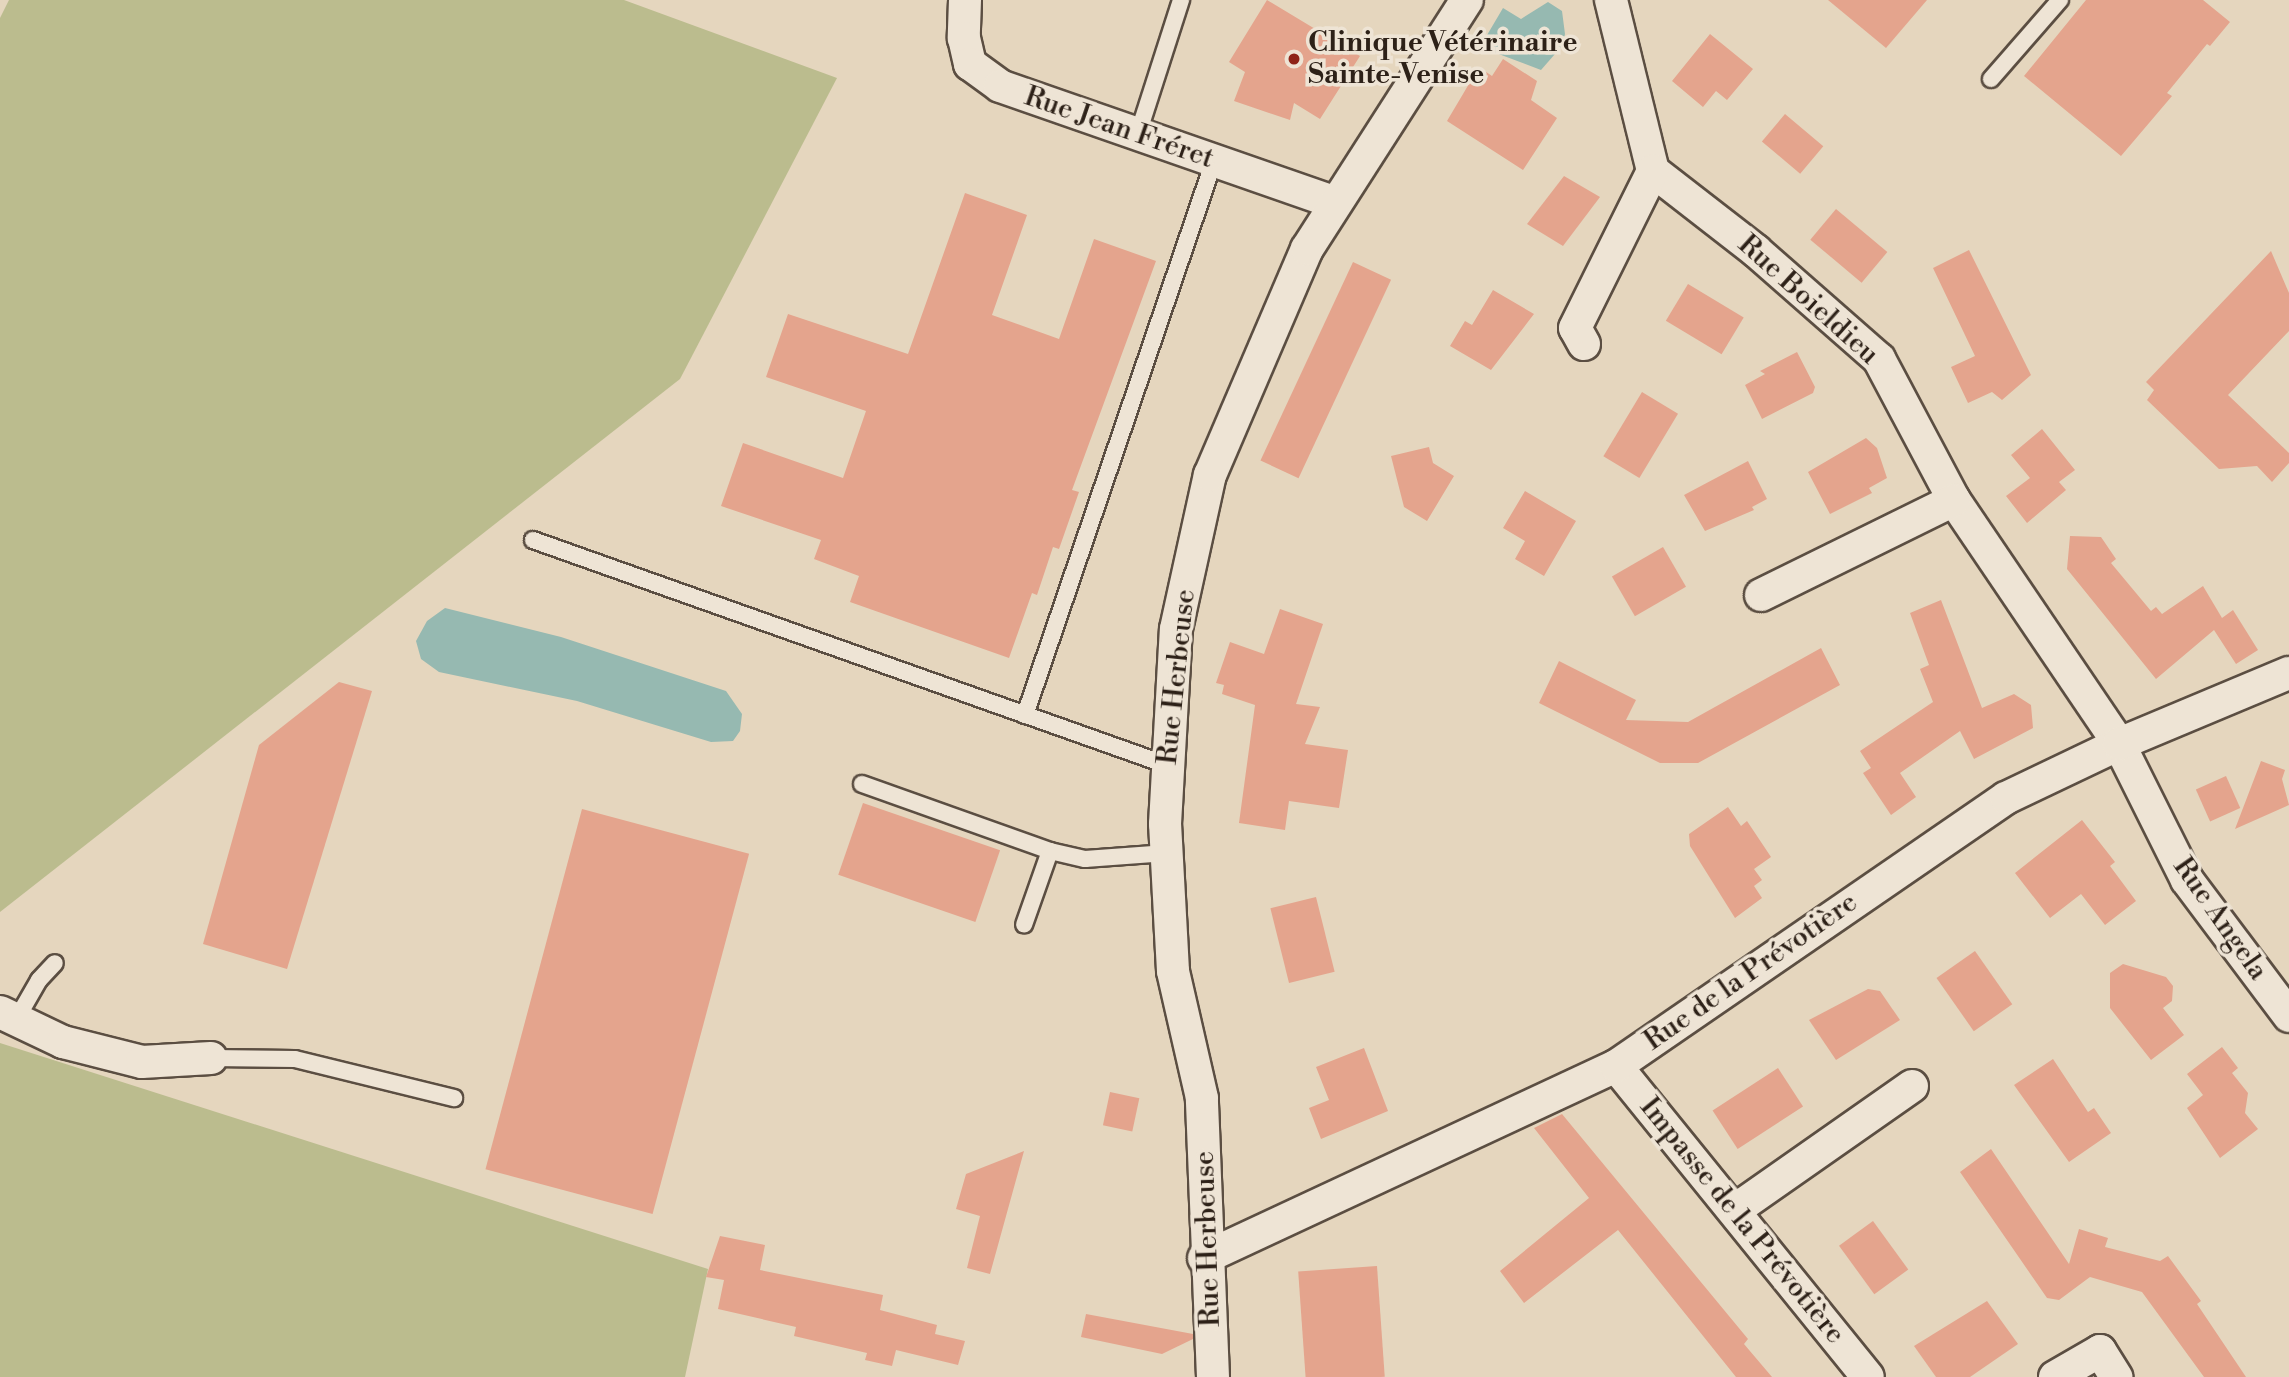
<!DOCTYPE html>
<html>
<head>
<meta charset="utf-8">
<style>
  body { margin:0 }
  #map { position:relative; width:2289px; height:1377px; overflow:hidden; background:#e5d6be; font-family:"Libre Bodoni",serif }
  div>[style] { position:absolute }
  [style*='--x'] { left:calc(var(--x)*1px); top:calc(var(--y)*1px); width:calc(var(--w)*1px); rotate:calc(var(--a)*1deg) }
  .green>* { inset:0; background:#bbbc8e }
  .water>* { inset:0; background:#96b9b1 }
  .building>* { inset:0; background:#e4a48d; transform-origin:0 0 }
  .roads { filter:drop-shadow(2px 0 #5b4e42) drop-shadow(-2px 0 #5b4e42) drop-shadow(0 2px #5b4e42) drop-shadow(0 -2px #5b4e42) }
  .service>* { height:16px; margin:-8px; padding:0 8px; transform-origin:8px; border-radius:8px; background:#eee4d5 }
  .minor>* { height:32px; margin:-16px; padding:0 16px; transform-origin:16px; border-radius:16px; background:#eee4d5 }
  .dots>* { width:19px; height:19px; translate:-50% -50%; box-sizing:border-box; border:4px solid #eee4d5; border-radius:50% }
  span { translate:-50% -50%; white-space:nowrap; text-align:center; line-height:1.15; -webkit-text-stroke:7px #eee4d5; paint-order:stroke }
  .poi-label { font-size:28px; color:#2d2118; font-weight:700 }
  .left { translate:0 -50%; text-align:left }
  .street-label { font-size:28px; color:#2d2118 }
</style>
</head>
<body>
<div id="map">
  <div class="green">
    <i style="clip-path:polygon(9px 0,624px 0,837px 78px,680px 379px,0 912px,0 18px)"></i>
    <i style="clip-path:polygon(0 1043px,708px 1269px,685px 1377px,0 1377px)"></i>
  </div>
  <div class="water">
    <i style="clip-path:polygon(1548px 2px,1562px 11px,1565px 34px,1562px 46px,1541px 70px,1480px 47px,1503px 8px,1521px 19px)"></i>
    <i style="clip-path:polygon(445px 608px,561px 637px,726px 691px,742px 714px,740px 731px,733px 741px,711px 742px,577px 701px,439px 672px,421px 659px,416px 641px,427px 621px)"></i>
  </div>
  <div class="building">
    <i style="clip-path:polygon(1267px 0,1360px 56px,1320px 119px,1294px 103px,1290px 120px,1234px 101px,1245px 72px,1229px 62px)"></i>
    <i style="clip-path:polygon(1828px 0,1927px 0,1886px 48px)"></i>
    <i style="clip-path:polygon(2086px 0,2203px 0,2230px 22px,2210px 46px,2207px 44px,2167px 93px,2172px 96px,2121px 156px,2024px 76px)"></i>
    <i style="clip-path:polygon(1710px 34px,1753px 69px,1727px 100px,1716px 91px,1703px 107px,1672px 81px)"></i>
    <i style="clip-path:polygon(1503px 59px,1537px 81px,1531px 100px,1557px 118px,1523px 170px,1447px 121px,1479px 67px,1492px 76px)"></i>
    <i style="left:1785px;top:114px;width:50px;height:36px;rotate:40deg"></i>
    <i style="clip-path:polygon(1564px 176px,1600px 197px,1563px 246px,1527px 224px)"></i>
    <i style="clip-path:polygon(965px 193px,1027px 215px,992px 315px,1059px 339px,1094px 239px,1156px 261px,1072px 490px,1079px 492px,1059px 549px,1053px 547px,1037px 595px,1032px 593px,1009px 658px,850px 602px,859px 576px,814px 559px,821px 540px,721px 506px,743px 443px,843px 478px,866px 411px,766px 377px,788px 314px,908px 354px)"></i>
    <i style="left:1836px;top:209px;width:67px;height:40px;rotate:40deg"></i>
    <i style="clip-path:polygon(1969px 250px,2031px 375px,2002px 400px,1992px 392px,1968px 403px,1951px 367px,1975px 356px,1933px 268px)"></i>
    <i style="clip-path:polygon(2271px 251px,2289px 293px,2289px 331px,2228px 395px,2289px 453px,2289px 463px,2272px 482px,2257px 466px,2219px 469px,2147px 400px,2154px 390px,2146px 382px)"></i>
    <i style="left:1353px;top:262px;width:42px;height:219px;rotate:25deg"></i>
    <i style="left:1688px;top:284px;width:65px;height:43px;rotate:31deg"></i>
    <i style="clip-path:polygon(1493px 290px,1534px 314px,1491px 370px,1450px 346px,1465px 321px,1472px 325px)"></i>
    <i style="clip-path:polygon(1797px 352px,1815px 387px,1813px 393px,1762px 419px,1745px 385px,1765px 374px,1760px 371px)"></i>
    <i style="left:1642px;top:392px;width:42px;height:75px;rotate:31deg"></i>
    <i style="clip-path:polygon(2042px 429px,2075px 470px,2059px 482px,2066px 490px,2027px 523px,2006px 496px,2030px 478px,2011px 455px)"></i>
    <i style="clip-path:polygon(1866px 438px,1877px 448px,1887px 478px,1869px 488px,1872px 493px,1830px 514px,1808px 472px)"></i>
    <i style="clip-path:polygon(1429px 447px,1433px 463px,1454px 476px,1427px 521px,1404px 507px,1391px 456px)"></i>
    <i style="clip-path:polygon(1748px 461px,1767px 499px,1752px 507px,1754px 510px,1705px 531px,1684px 495px)"></i>
    <i style="clip-path:polygon(1525px 491px,1576px 521px,1544px 576px,1515px 559px,1525px 541px,1503px 528px)"></i>
    <i style="clip-path:polygon(2070px 536px,2101px 537px,2116px 559px,2111px 563px,2151px 611px,2156px 607px,2162px 614px,2203px 586px,2222px 618px,2233px 610px,2258px 650px,2236px 664px,2214px 630px,2156px 679px,2067px 569px)"></i>
    <i style="left:1663px;top:547px;width:46px;height:59px;rotate:60deg"></i>
    <i style="clip-path:polygon(1941px 600px,1982px 708px,2014px 694px,2031px 705px,2033px 728px,1974px 759px,1960px 731px,1900px 773px,1916px 797px,1891px 815px,1863px 773px,1871px 768px,1860px 751px,1933px 702px,1920px 669px,1929px 665px,1910px 613px)"></i>
    <i style="clip-path:polygon(1280px 609px,1323px 624px,1296px 704px,1320px 707px,1305px 744px,1348px 750px,1339px 808px,1289px 801px,1285px 830px,1239px 823px,1255px 705px,1222px 694px,1224px 685px,1216px 683px,1230px 642px,1264px 654px)"></i>
    <i style="clip-path:polygon(1821px 648px,1840px 685px,1698px 763px,1660px 763px,1539px 703px,1559px 661px,1636px 700px,1626px 720px,1688px 722px)"></i>
    <i style="clip-path:polygon(339px 682px,372px 691px,287px 969px,203px 944px,259px 745px)"></i>
    <i style="clip-path:polygon(2261px 761px,2285px 770px,2282px 779px,2289px 805px,2235px 829px)"></i>
    <i style="left:2226px;top:776px;width:35px;height:33px;rotate:66deg"></i>
    <i style="left:863px;top:803px;width:145px;height:76px;rotate:19deg"></i>
    <i style="clip-path:polygon(1728px 807px,1741px 826px,1747px 821px,1771px 857px,1754px 869px,1762px 880px,1754px 886px,1762px 898px,1735px 918px,1690px 846px,1689px 834px)"></i>
    <i style="left:582px;top:809px;width:173px;height:373px;rotate:15deg"></i>
    <i style="clip-path:polygon(2082px 820px,2115px 862px,2110px 866px,2136px 901px,2105px 925px,2081px 894px,2050px 918px,2015px 873px)"></i>
    <i style="left:1316px;top:897px;width:77px;height:47px;rotate:76deg"></i>
    <i style="left:1975px;top:951px;width:65px;height:47px;rotate:55deg"></i>
    <i style="clip-path:polygon(2123px 964px,2166px 977px,2173px 986px,2172px 1001px,2163px 1008px,2184px 1035px,2151px 1060px,2110px 1008px,2110px 973px)"></i>
    <i style="clip-path:polygon(1868px 989px,1880px 991px,1900px 1020px,1836px 1060px,1809px 1020px)"></i>
    <i style="clip-path:polygon(2222px 1047px,2238px 1068px,2232px 1073px,2248px 1093px,2245px 1113px,2258px 1129px,2220px 1158px,2187px 1108px,2203px 1095px,2187px 1074px)"></i>
    <i style="clip-path:polygon(1364px 1048px,1388px 1111px,1321px 1139px,1309px 1108px,1329px 1100px,1316px 1067px)"></i>
    <i style="clip-path:polygon(2053px 1059px,2088px 1112px,2094px 1108px,2111px 1133px,2069px 1162px,2014px 1085px)"></i>
    <i style="left:1778px;top:1068px;width:46px;height:78px;rotate:57deg"></i>
    <i style="left:1110px;top:1092px;width:30px;height:34px;rotate:12deg"></i>
    <i style="clip-path:polygon(1562px 1114px,1748px 1339px,1744px 1344px,1772px 1377px,1736px 1377px,1618px 1230px,1524px 1303px,1500px 1271px,1589px 1198px,1534px 1128px)"></i>
    <i style="clip-path:polygon(1991px 1149px,2069px 1264px,2079px 1229px,2108px 1238px,2105px 1247px,2160px 1261px,2168px 1256px,2201px 1301px,2197px 1304px,2246px 1377px,2204px 1377px,2142px 1292px,2090px 1277px,2059px 1300px,2047px 1298px,1960px 1172px)"></i>
    <i style="clip-path:polygon(1024px 1151px,990px 1274px,967px 1268px,980px 1216px,956px 1209px,966px 1174px)"></i>
    <i style="left:1873px;top:1221px;width:60px;height:42px;rotate:54deg"></i>
    <i style="clip-path:polygon(720px 1236px,765px 1245px,760px 1270px,883px 1295px,880px 1310px,937px 1325px,935px 1334px,965px 1341px,958px 1365px,896px 1350px,892px 1366px,865px 1360px,867px 1353px,794px 1336px,796px 1327px,718px 1309px,724px 1280px,706px 1277px)"></i>
    <i style="left:1377px;top:1266px;width:111px;height:79px;rotate:86deg"></i>
    <i style="clip-path:polygon(1987px 1301px,2018px 1344px,1970px 1377px,1936px 1377px,1914px 1346px)"></i>
    <i style="clip-path:polygon(1086px 1314px,1193px 1334px,1193px 1339px,1162px 1354px,1081px 1337px)"></i>
  </div>
  <div class="roads">
    <div class="service">
      <i style="--x:1991;--y:79;--w:105;--a:-48.9"></i>
      <i style="--x:1138;--y:134;--w:141;--a:-72.2"></i>
      <i style="--x:533;--y:540;--w:673;--a:19.54"></i>
      <i style="--x:1025;--y:715;--w:585;--a:-71.16"></i>
      <i style="--x:862;--y:784;--w:200;--a:19.6"></i>
      <i style="--x:1050;--y:851;--w:78;--a:109.4"></i>
      <i style="--x:1050;--y:851;--w:36;--a:13"></i>
      <i style="--x:1085;--y:859;--w:82;--a:-4.2"></i>
      <i style="--x:16;--y:1020;--w:46;--a:-60.1"></i>
      <i style="--x:39;--y:980;--w:23;--a:-47"></i>
      <i style="--x:211;--y:1058;--w:84;--a:0.7"></i>
      <i style="--x:295;--y:1059;--w:164;--a:13.8"></i>
    </div>
    <div class="minor">
      <i style="--x:965;--y:0;--w:38;--a:92"></i>
      <i style="--x:964;--y:38;--w:27;--a:77"></i>
      <i style="--x:970;--y:64;--w:37;--a:36"></i>
      <i style="--x:1000;--y:86;--w:354;--a:19.2"></i>
      <i style="--x:1611;--y:0;--w:176;--a:76.2"></i>
      <i style="--x:1653;--y:171;--w:130;--a:37.8"></i>
      <i style="--x:1756;--y:251;--w:164;--a:41.3"></i>
      <i style="--x:1879;--y:359;--w:160;--a:62"></i>
      <i style="--x:1954;--y:500;--w:295;--a:55.9"></i>
      <i style="--x:2119;--y:744;--w:152;--a:63.4"></i>
      <i style="--x:2187;--y:880;--w:170;--a:53.1"></i>
      <i style="--x:1584;--y:344;--w:18;--a:-119"></i>
      <i style="--x:1575;--y:328;--w:175;--a:-63.6"></i>
      <i style="--x:1761;--y:595;--w:215;--a:-26.2"></i>
      <i style="--x:0;--y:1012;--w:70;--a:25.5"></i>
      <i style="--x:63;--y:1042;--w:81;--a:14.2"></i>
      <i style="--x:142;--y:1062;--w:69;--a:-3.3"></i>
      <i style="--x:1616;--y:1066;--w:400;--a:51"></i>
      <i style="--x:1735;--y:1210;--w:216;--a:-35"></i>
      <i style="--x:1204;--y:1258;--w:455;--a:-25"></i>
      <i style="--x:1616;--y:1066;--w:473;--a:-34.5"></i>
      <i style="--x:2006;--y:798;--w:125;--a:-25.5"></i>
      <i style="--x:2119;--y:744;--w:184;--a:-22.7"></i>
      <i style="--x:1213;--y:1377;--w:279;--a:-92.3"></i>
      <i style="--x:1202;--y:1098;--w:130;--a:-102.9"></i>
      <i style="--x:1173;--y:971;--w:147;--a:-93.1"></i>
      <i style="--x:1165;--y:824;--w:195;--a:-86.8"></i>
      <i style="--x:1176;--y:629;--w:158;--a:-77.6"></i>
      <i style="--x:1210;--y:475;--w:246;--a:-66.8"></i>
      <i style="--x:1307;--y:249;--w:296;--a:-57.3"></i>
      <i style="--x:2055;--y:1377;--w:52;--a:-30"></i>
      <i style="--x:2100;--y:1351;--w:31;--a:58"></i>
    </div>
  </div>
  <div class="dots">
    <i style="left:1294px;top:59px;background:#8f2418"></i>
  </div>
  <div class="poi-label">
    <span class="left" style="left:1308px;top:59px">Clinique Vétérinaire<br>Sainte-Venise</span>
  </div>
  <div class="street-label">
    <span style="left:1119px;top:128px;rotate:19deg">Rue Jean Fréret</span>
    <span style="left:1808px;top:300px;rotate:42deg">Rue Boieldieu</span>
    <span style="left:1177px;top:677px;rotate:-84deg">Rue Herbeuse</span>
    <span style="left:2220px;top:919px;rotate:55deg">Rue Angela</span>
    <span style="left:1751px;top:972px;rotate:-35deg">Rue de la Prévotière</span>
    <span style="left:1742px;top:1221px;rotate:51deg">Impasse de la Prévotière</span>
    <span style="left:1208px;top:1239px;rotate:-92deg">Rue Herbeuse</span>
  </div>
</div>
</body>
</html>
